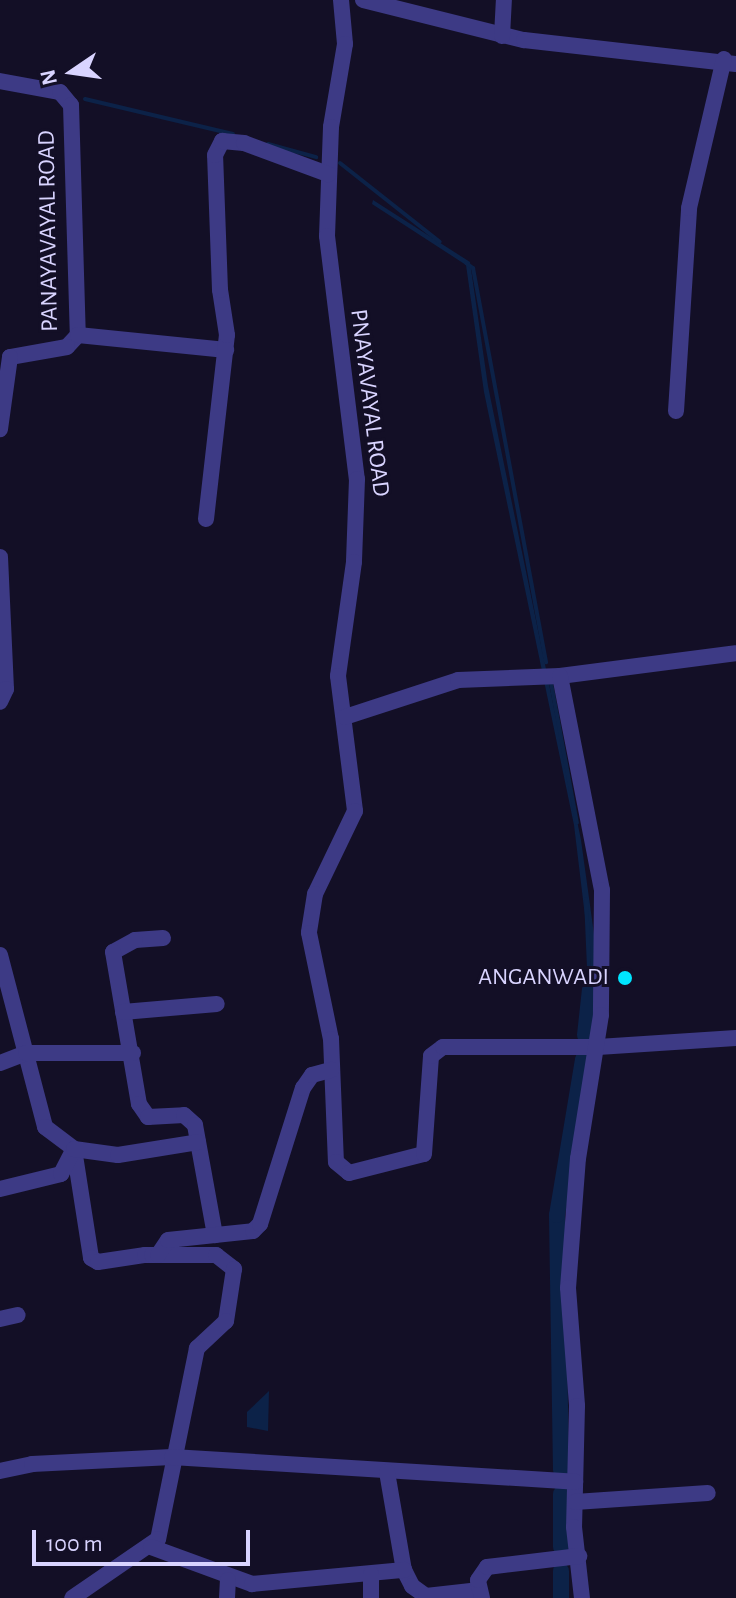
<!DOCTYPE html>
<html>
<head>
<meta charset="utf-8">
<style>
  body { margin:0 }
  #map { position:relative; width:736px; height:1598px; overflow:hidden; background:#130f26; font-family:"Alegreya Sans",sans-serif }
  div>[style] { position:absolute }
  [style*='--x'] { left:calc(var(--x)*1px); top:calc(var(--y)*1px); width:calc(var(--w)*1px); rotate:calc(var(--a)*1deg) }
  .water>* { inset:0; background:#0c2248 }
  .stream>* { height:4px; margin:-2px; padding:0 2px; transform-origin:2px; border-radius:2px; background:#0c2248 }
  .canal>* { height:16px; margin:-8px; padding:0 8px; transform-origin:8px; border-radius:8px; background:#0c2248 }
  .minor>* { height:16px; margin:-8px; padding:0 8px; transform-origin:8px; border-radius:8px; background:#3d3a85 }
  .dots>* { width:22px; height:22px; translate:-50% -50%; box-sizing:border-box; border:4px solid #130f26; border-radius:50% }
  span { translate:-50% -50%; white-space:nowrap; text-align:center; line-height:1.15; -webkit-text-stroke:6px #130f26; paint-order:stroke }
  .street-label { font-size:24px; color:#d9d4ff }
  .poi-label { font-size:24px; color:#d9d4ff }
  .right { translate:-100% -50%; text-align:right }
  .north { position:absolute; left:32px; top:32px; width:80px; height:80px; -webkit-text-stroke:6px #130f26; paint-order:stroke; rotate:257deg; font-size:22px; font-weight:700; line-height:32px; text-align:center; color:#d9d4ff }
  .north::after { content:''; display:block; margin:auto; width:28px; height:36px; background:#d9d4ff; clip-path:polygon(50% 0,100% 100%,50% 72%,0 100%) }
  .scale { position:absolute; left:32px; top:1530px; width:218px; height:36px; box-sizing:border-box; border:4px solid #d9d4ff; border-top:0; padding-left:10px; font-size:24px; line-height:28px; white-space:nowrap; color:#d9d4ff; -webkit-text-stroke:6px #130f26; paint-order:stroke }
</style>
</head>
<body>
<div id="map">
  <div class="water">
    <i style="clip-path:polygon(373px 200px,470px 262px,488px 386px,581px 840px,594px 934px,594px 991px,574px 825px,484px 392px,466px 265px,372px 204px)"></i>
    <i style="clip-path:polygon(269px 1391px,268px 1431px,247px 1427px,247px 1412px)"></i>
  </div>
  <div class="stream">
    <i style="--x:85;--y:99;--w:152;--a:13.3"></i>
    <i style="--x:268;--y:144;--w:50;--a:15.2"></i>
    <i style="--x:340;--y:163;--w:127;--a:38.3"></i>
    <i style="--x:466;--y:263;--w:9;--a:36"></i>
    <i style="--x:473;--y:268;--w:401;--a:79.5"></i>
    <i style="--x:551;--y:683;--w:142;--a:79.5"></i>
    <i style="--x:586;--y:899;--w:90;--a:87.5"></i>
  </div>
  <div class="canal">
    <i style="--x:585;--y:1035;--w:46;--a:-83.8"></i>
    <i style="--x:561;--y:1470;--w:255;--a:-90.9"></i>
    <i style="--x:557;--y:1215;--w:158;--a:-80.5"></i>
    <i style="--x:561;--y:1494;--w:53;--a:90"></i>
    <i style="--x:561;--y:1598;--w:27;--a:-90"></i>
  </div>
  <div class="minor">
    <i style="--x:341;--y:0;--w:44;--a:84.8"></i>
    <i style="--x:345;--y:44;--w:84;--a:99.6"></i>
    <i style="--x:331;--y:127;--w:109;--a:92.1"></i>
    <i style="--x:327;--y:236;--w:245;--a:83"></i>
    <i style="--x:357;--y:479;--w:83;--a:92.1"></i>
    <i style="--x:354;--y:562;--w:115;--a:98"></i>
    <i style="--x:338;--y:676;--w:136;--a:82.8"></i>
    <i style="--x:355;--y:811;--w:92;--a:115.7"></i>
    <i style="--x:315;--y:894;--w:39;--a:99"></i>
    <i style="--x:309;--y:933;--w:108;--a:78.3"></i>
    <i style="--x:331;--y:1039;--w:123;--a:87.7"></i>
    <i style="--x:336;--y:1162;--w:17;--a:40"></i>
    <i style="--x:349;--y:1173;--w:77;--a:-14.2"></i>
    <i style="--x:424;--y:1154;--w:98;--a:-85.9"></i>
    <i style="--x:431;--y:1056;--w:15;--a:-37"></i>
    <i style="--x:443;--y:1047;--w:155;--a:0"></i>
    <i style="--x:598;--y:1047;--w:138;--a:-3.7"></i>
    <i style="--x:363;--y:0;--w:166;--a:14"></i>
    <i style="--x:524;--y:40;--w:213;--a:6.5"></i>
    <i style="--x:502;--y:36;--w:36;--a:-87"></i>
    <i style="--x:0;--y:81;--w:61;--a:10.4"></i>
    <i style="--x:60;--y:92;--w:17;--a:50"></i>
    <i style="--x:71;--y:105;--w:230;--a:88.3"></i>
    <i style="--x:78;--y:335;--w:16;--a:133"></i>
    <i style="--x:67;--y:347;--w:58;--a:170"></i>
    <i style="--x:10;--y:357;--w:73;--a:97.9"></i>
    <i style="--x:78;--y:335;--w:149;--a:5.8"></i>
    <i style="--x:676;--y:411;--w:203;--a:-86.3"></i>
    <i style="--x:689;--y:208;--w:153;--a:-76.8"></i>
    <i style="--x:206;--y:519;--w:185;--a:-83.5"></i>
    <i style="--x:227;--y:335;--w:46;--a:-98.8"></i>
    <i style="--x:220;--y:290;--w:135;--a:-92.1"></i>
    <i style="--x:215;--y:155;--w:16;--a:-63"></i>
    <i style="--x:222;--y:141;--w:22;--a:5"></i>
    <i style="--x:244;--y:143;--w:90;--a:20.3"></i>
    <i style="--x:0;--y:557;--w:132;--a:87.4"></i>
    <i style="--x:6;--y:689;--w:14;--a:115"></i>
    <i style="--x:560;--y:676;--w:177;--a:-7.4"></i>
    <i style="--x:345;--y:717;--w:119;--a:-18.1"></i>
    <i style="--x:458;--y:680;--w:102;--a:-2.2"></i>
    <i style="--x:560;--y:676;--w:218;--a:78.9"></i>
    <i style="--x:602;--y:890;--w:125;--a:90.5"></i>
    <i style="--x:601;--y:1015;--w:145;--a:99.1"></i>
    <i style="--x:578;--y:1158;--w:130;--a:94.4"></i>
    <i style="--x:568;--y:1288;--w:118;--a:85.6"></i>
    <i style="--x:577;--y:1406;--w:121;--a:91.4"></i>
    <i style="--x:574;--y:1527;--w:71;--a:83.6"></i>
    <i style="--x:163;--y:938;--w:28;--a:176"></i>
    <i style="--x:135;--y:940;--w:25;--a:151"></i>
    <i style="--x:113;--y:952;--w:154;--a:80.3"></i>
    <i style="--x:139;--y:1104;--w:16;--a:55"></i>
    <i style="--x:148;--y:1117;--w:36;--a:-3"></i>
    <i style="--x:184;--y:1115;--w:15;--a:42"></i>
    <i style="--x:195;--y:1125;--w:112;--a:79.7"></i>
    <i style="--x:0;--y:955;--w:178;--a:75.3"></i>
    <i style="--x:45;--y:1127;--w:36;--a:37"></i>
    <i style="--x:74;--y:1149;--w:110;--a:81.1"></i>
    <i style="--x:91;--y:1258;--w:8;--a:30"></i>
    <i style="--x:98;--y:1262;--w:48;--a:-8.5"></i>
    <i style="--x:145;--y:1255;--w:71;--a:0"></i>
    <i style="--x:216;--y:1255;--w:23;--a:38"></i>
    <i style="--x:234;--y:1269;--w:53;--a:98.7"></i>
    <i style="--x:226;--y:1321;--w:40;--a:137"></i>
    <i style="--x:197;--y:1348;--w:195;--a:101.5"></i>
    <i style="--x:158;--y:1539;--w:104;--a:145.5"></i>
    <i style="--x:123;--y:1012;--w:94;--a:-4.9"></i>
    <i style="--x:0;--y:1063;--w:28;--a:-21"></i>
    <i style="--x:26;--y:1053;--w:107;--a:0"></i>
    <i style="--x:0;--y:1189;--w:63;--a:-13.8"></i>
    <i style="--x:61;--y:1174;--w:28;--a:-63"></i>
    <i style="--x:74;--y:1149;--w:44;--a:7.8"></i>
    <i style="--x:118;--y:1155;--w:81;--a:-9.2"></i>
    <i style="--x:152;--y:1255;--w:6;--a:0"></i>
    <i style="--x:158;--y:1255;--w:18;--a:-56"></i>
    <i style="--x:168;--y:1240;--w:85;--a:-6"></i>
    <i style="--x:253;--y:1231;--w:10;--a:-45"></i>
    <i style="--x:260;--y:1224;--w:143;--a:-72.5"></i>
    <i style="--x:303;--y:1088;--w:16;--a:-55"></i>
    <i style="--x:312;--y:1075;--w:20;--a:-15"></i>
    <i style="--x:0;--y:1319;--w:18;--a:-13"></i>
    <i style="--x:0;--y:1471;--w:33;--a:-12"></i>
    <i style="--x:32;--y:1464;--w:140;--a:-2.9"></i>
    <i style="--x:172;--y:1457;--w:404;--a:3.5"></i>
    <i style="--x:387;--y:1472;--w:99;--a:80.2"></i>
    <i style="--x:404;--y:1570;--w:18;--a:63"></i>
    <i style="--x:412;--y:1586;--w:17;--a:36"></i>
    <i style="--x:426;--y:1596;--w:54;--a:-6.3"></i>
    <i style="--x:575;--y:1502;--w:133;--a:-3.9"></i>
    <i style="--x:151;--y:1547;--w:108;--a:20.1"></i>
    <i style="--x:252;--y:1584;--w:153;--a:-5.3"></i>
    <i style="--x:371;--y:1574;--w:24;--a:90"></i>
    <i style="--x:227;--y:1598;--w:18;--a:-87"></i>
    <i style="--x:482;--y:1598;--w:18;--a:-103"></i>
    <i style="--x:478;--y:1580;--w:16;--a:-55"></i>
    <i style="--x:487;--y:1567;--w:93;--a:-6.8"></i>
  </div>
  <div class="dots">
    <i style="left:625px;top:978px;background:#00e5ff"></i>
  </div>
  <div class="street-label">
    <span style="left:49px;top:231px;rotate:-91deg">PANAYAVAYAL ROAD</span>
    <span style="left:369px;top:403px;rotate:83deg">PNAYAVAYAL ROAD</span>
  </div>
  <div class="poi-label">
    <span class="right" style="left:609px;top:978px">ANGANWADI</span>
  </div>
  <div class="north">N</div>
  <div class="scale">100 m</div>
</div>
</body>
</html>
